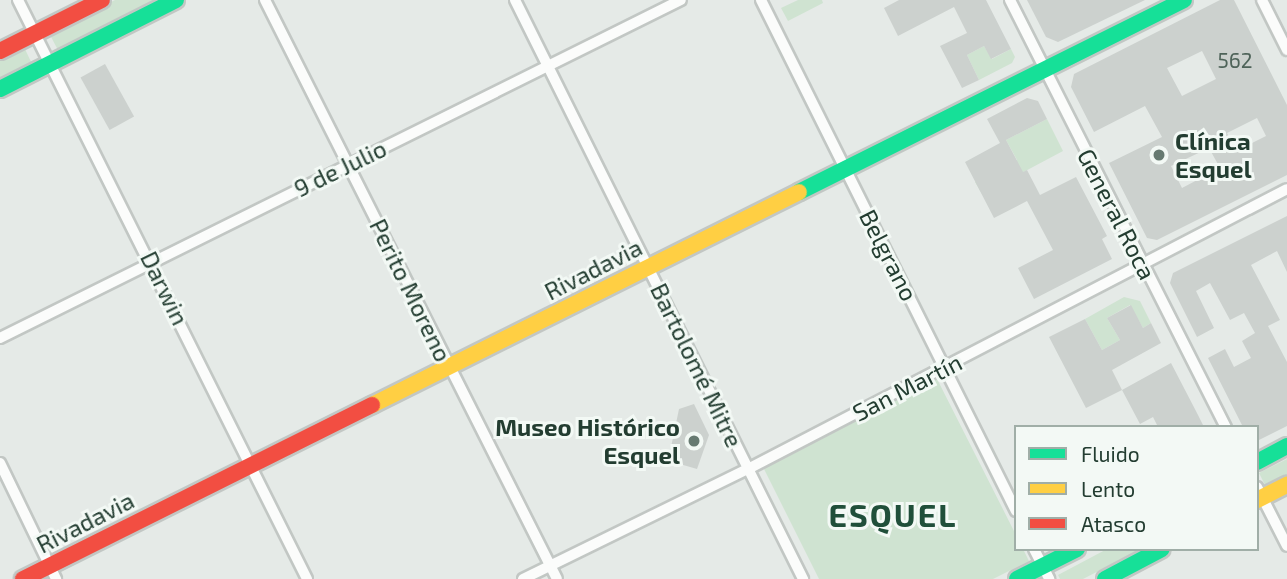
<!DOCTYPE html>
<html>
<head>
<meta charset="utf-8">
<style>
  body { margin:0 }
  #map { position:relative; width:1287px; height:579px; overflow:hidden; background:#e5eae7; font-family:"Exo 2",sans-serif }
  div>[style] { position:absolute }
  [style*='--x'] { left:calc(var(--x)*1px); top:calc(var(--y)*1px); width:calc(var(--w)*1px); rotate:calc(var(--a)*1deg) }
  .green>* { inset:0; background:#cfe3d1 }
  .building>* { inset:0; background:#ccd1ce; transform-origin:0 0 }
  .roads { filter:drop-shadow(2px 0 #c2c7c4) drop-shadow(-2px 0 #c2c7c4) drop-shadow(0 2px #c2c7c4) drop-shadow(0 -2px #c2c7c4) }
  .street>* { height:10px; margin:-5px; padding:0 5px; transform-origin:5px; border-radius:5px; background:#fbfcfb }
  .fast>* { height:16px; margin:-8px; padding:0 8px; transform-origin:8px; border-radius:8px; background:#16e098 }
  .slow>* { height:16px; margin:-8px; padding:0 8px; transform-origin:8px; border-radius:8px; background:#ffcf43 }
  .jam>* { height:16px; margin:-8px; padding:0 8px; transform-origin:8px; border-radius:8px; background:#f24e42 }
  .dots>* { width:19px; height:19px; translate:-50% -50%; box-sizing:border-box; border:4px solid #f3f9f5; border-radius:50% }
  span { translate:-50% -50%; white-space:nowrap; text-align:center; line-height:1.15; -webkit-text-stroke:6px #f3f9f5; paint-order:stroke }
  .number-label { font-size:21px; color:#4e6359 }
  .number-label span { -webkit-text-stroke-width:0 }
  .poi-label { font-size:24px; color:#233d31; font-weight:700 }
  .left { translate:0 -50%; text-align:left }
  .right { translate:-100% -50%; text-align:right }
  .street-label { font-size:24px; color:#233d31 }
  .district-label { font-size:32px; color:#204f3a; font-weight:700; letter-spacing:2px }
  .legend { position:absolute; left:1014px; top:425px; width:245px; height:126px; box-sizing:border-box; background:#f3f9f5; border:2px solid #a0aea7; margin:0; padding:9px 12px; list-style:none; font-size:21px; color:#233d31 }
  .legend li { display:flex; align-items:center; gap:14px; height:35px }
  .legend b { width:35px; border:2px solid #a0aea7 }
</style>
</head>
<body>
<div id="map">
  <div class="green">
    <i style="clip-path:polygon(115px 0,163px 0,59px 52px,49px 33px)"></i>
    <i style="clip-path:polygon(798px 0,822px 0,823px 3px,788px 21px,781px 8px)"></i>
    <i style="clip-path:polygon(984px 46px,992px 59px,1011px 49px,1015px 57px,1012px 63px,979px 80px,967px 55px)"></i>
    <i style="clip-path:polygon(24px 47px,33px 66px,0 83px,0 59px)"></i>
    <i style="clip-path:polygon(1047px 119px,1063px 151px,982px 194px,975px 182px,1017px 160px,1006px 140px)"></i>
    <i style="clip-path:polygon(1124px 297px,1140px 301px,1151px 323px,1143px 328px,1130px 305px,1107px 318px,1120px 340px,1102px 350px,1085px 319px)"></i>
    <i style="clip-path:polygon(934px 373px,1016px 535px,1016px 549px,1023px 549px,1029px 561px,993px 579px,819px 579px,760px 461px)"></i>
    <i style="clip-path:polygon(1287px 459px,1287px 476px,1266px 487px,1259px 473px)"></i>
    <i style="clip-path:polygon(1107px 549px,1141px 549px,1083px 579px,1060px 579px,1058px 575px)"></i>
  </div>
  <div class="building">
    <i style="clip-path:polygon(899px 0,986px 0,1011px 49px,991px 59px,984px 46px,967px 55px,979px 80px,962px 88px,940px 46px,967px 33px,954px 7px,898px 36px,884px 8px)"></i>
    <i style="clip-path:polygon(1027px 0,1145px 0,1058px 42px,1046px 37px)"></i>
    <i style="clip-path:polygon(evenodd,1220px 0,1234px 0,1287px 105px,1287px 175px,1157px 240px,1147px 238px,1109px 163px,1162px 137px,1145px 106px,1094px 132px,1071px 87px,1074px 74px,1220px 0,1202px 51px,1216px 79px,1182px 96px,1167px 68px,1202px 51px,1220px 0,1257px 118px,1266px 136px,1236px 151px,1227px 133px,1257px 118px,1220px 0,1209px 148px,1220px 168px,1182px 188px,1171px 166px,1209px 148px)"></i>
    <i style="left:105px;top:64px;width:60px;height:28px;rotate:61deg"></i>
    <i style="clip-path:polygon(1027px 98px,1038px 101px,1047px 119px,1006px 140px,1023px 172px,1027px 170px,1040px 195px,1076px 177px,1107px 236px,1102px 239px,1112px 259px,1034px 299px,1018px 268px,1053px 250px,1027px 201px,994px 218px,965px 162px,1000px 143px,987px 119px)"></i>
    <i style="clip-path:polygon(1287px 216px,1287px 272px,1277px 251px,1251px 265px,1280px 320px,1268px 326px,1287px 362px,1287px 426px,1257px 441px,1257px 427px,1243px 427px,1208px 358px,1225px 349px,1234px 367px,1251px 358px,1242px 341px,1255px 333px,1244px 313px,1230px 320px,1210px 283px,1196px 291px,1214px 328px,1197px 337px,1170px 283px,1173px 273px)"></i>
    <i style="clip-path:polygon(1131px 305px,1143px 328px,1151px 323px,1161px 343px,1112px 370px,1122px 390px,1086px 408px,1049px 337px,1085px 319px,1102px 350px,1120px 340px,1107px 318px)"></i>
    <i style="clip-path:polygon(1171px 363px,1198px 415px,1204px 427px,1158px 427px,1153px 417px,1140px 424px,1122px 390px)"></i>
    <i style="clip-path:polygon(694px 404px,709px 435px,697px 469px,673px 462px,670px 452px,679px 409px)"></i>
  </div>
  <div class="roads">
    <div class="street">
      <i style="--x:18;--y:0;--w:647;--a:63.47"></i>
      <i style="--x:265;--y:0;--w:648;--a:63.24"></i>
      <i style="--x:515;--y:0;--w:647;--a:63.55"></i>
      <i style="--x:761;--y:0;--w:571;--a:63.48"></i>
      <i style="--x:1010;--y:0;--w:479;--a:63.2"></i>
      <i style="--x:1262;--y:0;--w:56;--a:63.4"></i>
      <i style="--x:0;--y:338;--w:760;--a:-26.4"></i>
      <i style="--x:0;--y:463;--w:129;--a:64.2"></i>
      <i style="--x:1257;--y:487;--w:66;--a:63"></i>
      <i style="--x:1034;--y:549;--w:34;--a:63"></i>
      <i style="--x:523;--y:579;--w:250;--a:-26.1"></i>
      <i style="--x:748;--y:469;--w:607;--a:-27.45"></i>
    </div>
    <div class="fast">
      <i style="--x:0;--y:89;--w:197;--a:-26.8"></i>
      <i style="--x:799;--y:192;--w:430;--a:-26.5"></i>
      <i style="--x:1257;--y:462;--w:34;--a:-28"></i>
      <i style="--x:1017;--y:579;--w:67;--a:-26.6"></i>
      <i style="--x:1105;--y:579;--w:64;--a:-27.8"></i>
    </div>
    <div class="slow">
      <i style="--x:372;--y:405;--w:477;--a:-26.5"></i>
      <i style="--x:1257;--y:500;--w:34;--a:-27"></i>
    </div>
    <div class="jam">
      <i style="--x:0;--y:51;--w:114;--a:-26.6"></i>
      <i style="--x:23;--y:579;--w:390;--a:-26.5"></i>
    </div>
  </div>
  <div class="dots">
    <i style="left:1159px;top:155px;background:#677a71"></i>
    <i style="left:694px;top:441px;background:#677a71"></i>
  </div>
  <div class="number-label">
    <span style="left:1235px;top:60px">562</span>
  </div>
  <div class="poi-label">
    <span class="left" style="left:1175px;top:155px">Clínica<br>Esquel</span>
    <span class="right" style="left:680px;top:441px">Museo Histórico<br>Esquel</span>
  </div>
  <div class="street-label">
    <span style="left:340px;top:168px;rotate:-26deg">9 de Julio</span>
    <span style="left:1117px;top:214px;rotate:63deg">General Roca</span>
    <span style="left:889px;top:255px;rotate:63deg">Belgrano</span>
    <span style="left:593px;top:269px;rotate:-27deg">Rivadavia</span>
    <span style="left:165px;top:288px;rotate:64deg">Darwin</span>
    <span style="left:411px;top:290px;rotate:64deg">Perito Moreno</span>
    <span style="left:697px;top:365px;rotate:64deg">Bartolomé Mitre</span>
    <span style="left:907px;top:387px;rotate:-27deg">San Martín</span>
    <span style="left:85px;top:522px;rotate:-27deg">Rivadavia</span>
  </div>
  <div class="district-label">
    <span style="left:893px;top:514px">ESQUEL</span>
  </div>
  <ul class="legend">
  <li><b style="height:9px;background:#16e098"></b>Fluido</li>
  <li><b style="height:9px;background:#ffcf43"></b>Lento</li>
  <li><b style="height:9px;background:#f24e42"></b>Atasco</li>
  </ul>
</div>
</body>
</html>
